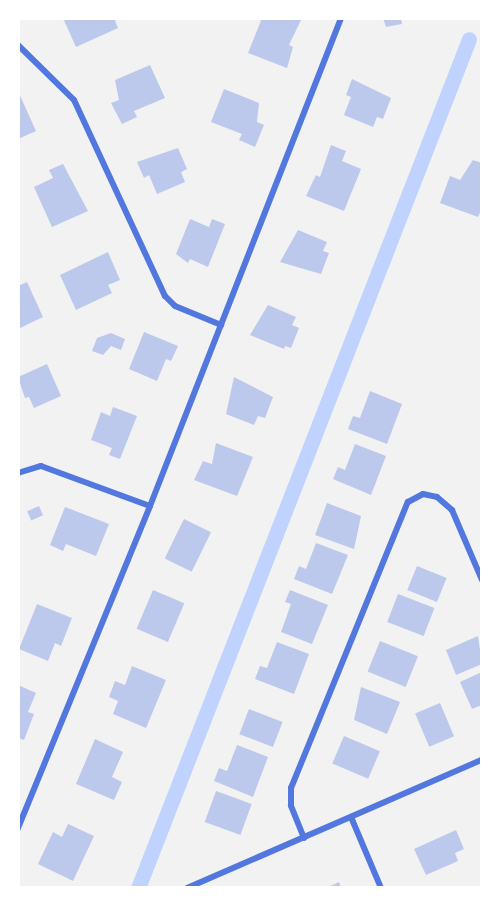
<!DOCTYPE html>
<html>
<head>
<meta charset="utf-8">
<style>
  body { margin:0 }
  #map { position:relative; width:500px; height:906px; overflow:hidden; background:#f2f2f2; font-family:"Asap Condensed",sans-serif }
  div>[style] { position:absolute }
  [style*='--x'] { left:calc(var(--x)*1px); top:calc(var(--y)*1px); width:calc(var(--w)*1px); rotate:calc(var(--a)*1deg) }
  .canal>* { height:15px; margin:-7.5px; padding:0 7.5px; transform-origin:7.5px; border-radius:7.5px; background:#bfd3fe }
  .building>* { inset:0; background:#bdc9ec; transform-origin:0 0 }
  .minor>* { height:6px; margin:-3px; padding:0 3px; transform-origin:3px; border-radius:3px; background:#5277de }
  span { translate:-50% -50%; white-space:nowrap; text-align:center; line-height:1.15; -webkit-text-stroke:5px #fff; paint-order:stroke }
  .frame { position:absolute; inset:0; border:20px solid #fff; pointer-events:none }
</style>
</head>
<body>
<div id="map">
  <div class="canal">
    <i style="--x:138;--y:888;--w:911;--a:-68.7"></i>
  </div>
  <div class="building">
    <i style="clip-path:polygon(63px 18px,114px 18px,118px 28px,76px 47px)"></i>
    <i style="clip-path:polygon(262px 18px,302px 18px,289px 45px,293px 47px,287px 68px,248px 53px)"></i>
    <i style="clip-path:polygon(383px 18px,401px 18px,402px 24px,386px 27px)"></i>
    <i style="clip-path:polygon(150px 65px,165px 98px,134px 111px,137px 117px,122px 124px,111px 103px,119px 100px,115px 80px)"></i>
    <i style="clip-path:polygon(352px 79px,391px 98px,383px 119px,377px 117px,373px 127px,344px 115px,351px 97px,346px 95px)"></i>
    <i style="clip-path:polygon(224px 89px,259px 103px,257px 122px,264px 125px,255px 147px,239px 140px,242px 134px,211px 122px)"></i>
    <i style="clip-path:polygon(18px 91px,36px 131px,18px 139px)"></i>
    <i style="clip-path:polygon(331px 145px,346px 151px,342px 161px,361px 169px,344px 211px,306px 196px,316px 175px,320px 177px)"></i>
    <i style="clip-path:polygon(178px 148px,187px 169px,181px 172px,185px 182px,157px 194px,149px 175px,144px 178px,137px 162px)"></i>
    <i style="clip-path:polygon(473px 160px,482px 163px,482px 208px,478px 217px,440px 203px,450px 176px,460px 180px)"></i>
    <i style="clip-path:polygon(63px 164px,88px 211px,52px 227px,34px 187px,53px 178px,49px 170px)"></i>
    <i style="clip-path:polygon(190px 219px,209px 227px,212px 219px,225px 224px,208px 267px,190px 259px,188px 263px,176px 254px)"></i>
    <i style="clip-path:polygon(298px 230px,327px 242px,323px 251px,329px 253px,321px 274px,280px 262px)"></i>
    <i style="clip-path:polygon(108px 252px,120px 280px,108px 285px,112px 293px,76px 310px,60px 275px)"></i>
    <i style="clip-path:polygon(27px 282px,43px 317px,18px 329px,18px 286px)"></i>
    <i style="clip-path:polygon(268px 305px,296px 317px,292px 325px,299px 328px,291px 348px,285px 346px,284px 349px,250px 335px)"></i>
    <i style="clip-path:polygon(144px 332px,178px 346px,171px 361px,166px 359px,157px 381px,129px 369px)"></i>
    <i style="clip-path:polygon(111px 333px,125px 339px,121px 350px,111px 346px,103px 355px,92px 351px,97px 338px)"></i>
    <i style="clip-path:polygon(47px 364px,61px 396px,34px 408px,29px 397px,25px 398px,18px 377px)"></i>
    <i style="clip-path:polygon(234px 377px,273px 397px,265px 418px,258px 416px,254px 425px,226px 414px)"></i>
    <i style="clip-path:polygon(370px 391px,402px 404px,387px 444px,348px 429px,353px 416px,360px 418px)"></i>
    <i style="clip-path:polygon(113px 407px,137px 416px,120px 459px,109px 455px,112px 448px,91px 440px,101px 412px,110px 416px)"></i>
    <i style="clip-path:polygon(216px 443px,253px 457px,237px 496px,194px 480px,203px 461px,212px 464px)"></i>
    <i style="clip-path:polygon(355px 444px,386px 456px,371px 495px,333px 479px,338px 467px,345px 470px)"></i>
    <i style="clip-path:polygon(327px 503px,361px 516px,354px 549px,315px 535px)"></i>
    <i style="left:39px;top:506px;width:10px;height:13px;rotate:66deg"></i>
    <i style="clip-path:polygon(65px 507px,109px 524px,96px 556px,66px 544px,63px 551px,50px 545px)"></i>
    <i style="left:184px;top:519px;width:30px;height:44px;rotate:26deg"></i>
    <i style="clip-path:polygon(316px 543px,348px 555px,332px 594px,294px 579px,299px 566px,306px 569px)"></i>
    <i style="left:417px;top:566px;width:32px;height:26px;rotate:22deg"></i>
    <i style="left:153px;top:590px;width:34px;height:42px;rotate:23deg"></i>
    <i style="clip-path:polygon(290px 590px,328px 605px,312px 644px,281px 632px,291px 604px,285px 602px)"></i>
    <i style="left:398px;top:594px;width:39px;height:30px;rotate:21deg"></i>
    <i style="clip-path:polygon(37px 604px,72px 618px,61px 646px,55px 643px,48px 661px,19px 649px)"></i>
    <i style="clip-path:polygon(478px 636px,482px 664px,456px 675px,446px 650px)"></i>
    <i style="left:380px;top:641px;width:41px;height:33px;rotate:22deg"></i>
    <i style="clip-path:polygon(277px 642px,309px 654px,294px 694px,255px 679px,260px 666px,267px 668px)"></i>
    <i style="clip-path:polygon(132px 666px,166px 680px,146px 728px,113px 714px,118px 701px,109px 697px,115px 681px,125px 685px)"></i>
    <i style="clip-path:polygon(482px 672px,482px 705px,472px 709px,460px 682px)"></i>
    <i style="clip-path:polygon(18px 685px,36px 693px,28px 712px,34px 714px,24px 740px,18px 738px)"></i>
    <i style="clip-path:polygon(361px 687px,400px 702px,387px 734px,354px 720px)"></i>
    <i style="left:440px;top:703px;width:36px;height:27px;rotate:67deg"></i>
    <i style="left:249px;top:709px;width:36px;height:27px;rotate:21deg"></i>
    <i style="left:344px;top:736px;width:39px;height:30px;rotate:23deg"></i>
    <i style="clip-path:polygon(95px 739px,123px 752px,112px 777px,122px 782px,114px 800px,76px 784px)"></i>
    <i style="clip-path:polygon(237px 745px,268px 757px,253px 797px,214px 781px,219px 768px,227px 771px)"></i>
    <i style="left:216px;top:791px;width:38px;height:33px;rotate:20deg"></i>
    <i style="clip-path:polygon(68px 824px,94px 836px,73px 881px,38px 864px,53px 832px,62px 837px)"></i>
    <i style="clip-path:polygon(456px 830px,464px 849px,455px 853px,458px 861px,426px 875px,414px 849px)"></i>
    <i style="clip-path:polygon(339px 882px,341px 888px,326px 888px)"></i>
  </div>
  <div class="minor">
    <i style="--x:18;--y:45;--w:78;--a:44.5"></i>
    <i style="--x:74;--y:100;--w:216;--a:65.1"></i>
    <i style="--x:165;--y:296;--w:14;--a:45"></i>
    <i style="--x:175;--y:306;--w:50;--a:22.4"></i>
    <i style="--x:18;--y:473;--w:24;--a:-17"></i>
    <i style="--x:41;--y:466;--w:116;--a:20.2"></i>
    <i style="--x:351;--y:817;--w:77;--a:67.1"></i>
    <i style="--x:18;--y:828;--w:348;--a:-67.7"></i>
    <i style="--x:150;--y:506;--w:524;--a:-68.62"></i>
    <i style="--x:304;--y:838;--w:35;--a:-112"></i>
    <i style="--x:291;--y:805;--w:17;--a:-90"></i>
    <i style="--x:291;--y:788;--w:309;--a:-67.8"></i>
    <i style="--x:408;--y:502;--w:17;--a:-28"></i>
    <i style="--x:423;--y:494;--w:14;--a:12"></i>
    <i style="--x:437;--y:497;--w:20;--a:41"></i>
    <i style="--x:452;--y:510;--w:76;--a:66.8"></i>
    <i style="--x:187;--y:888;--w:322;--a:-23.5"></i>
  </div>
  <div class="frame"></div>
</div>
</body>
</html>
